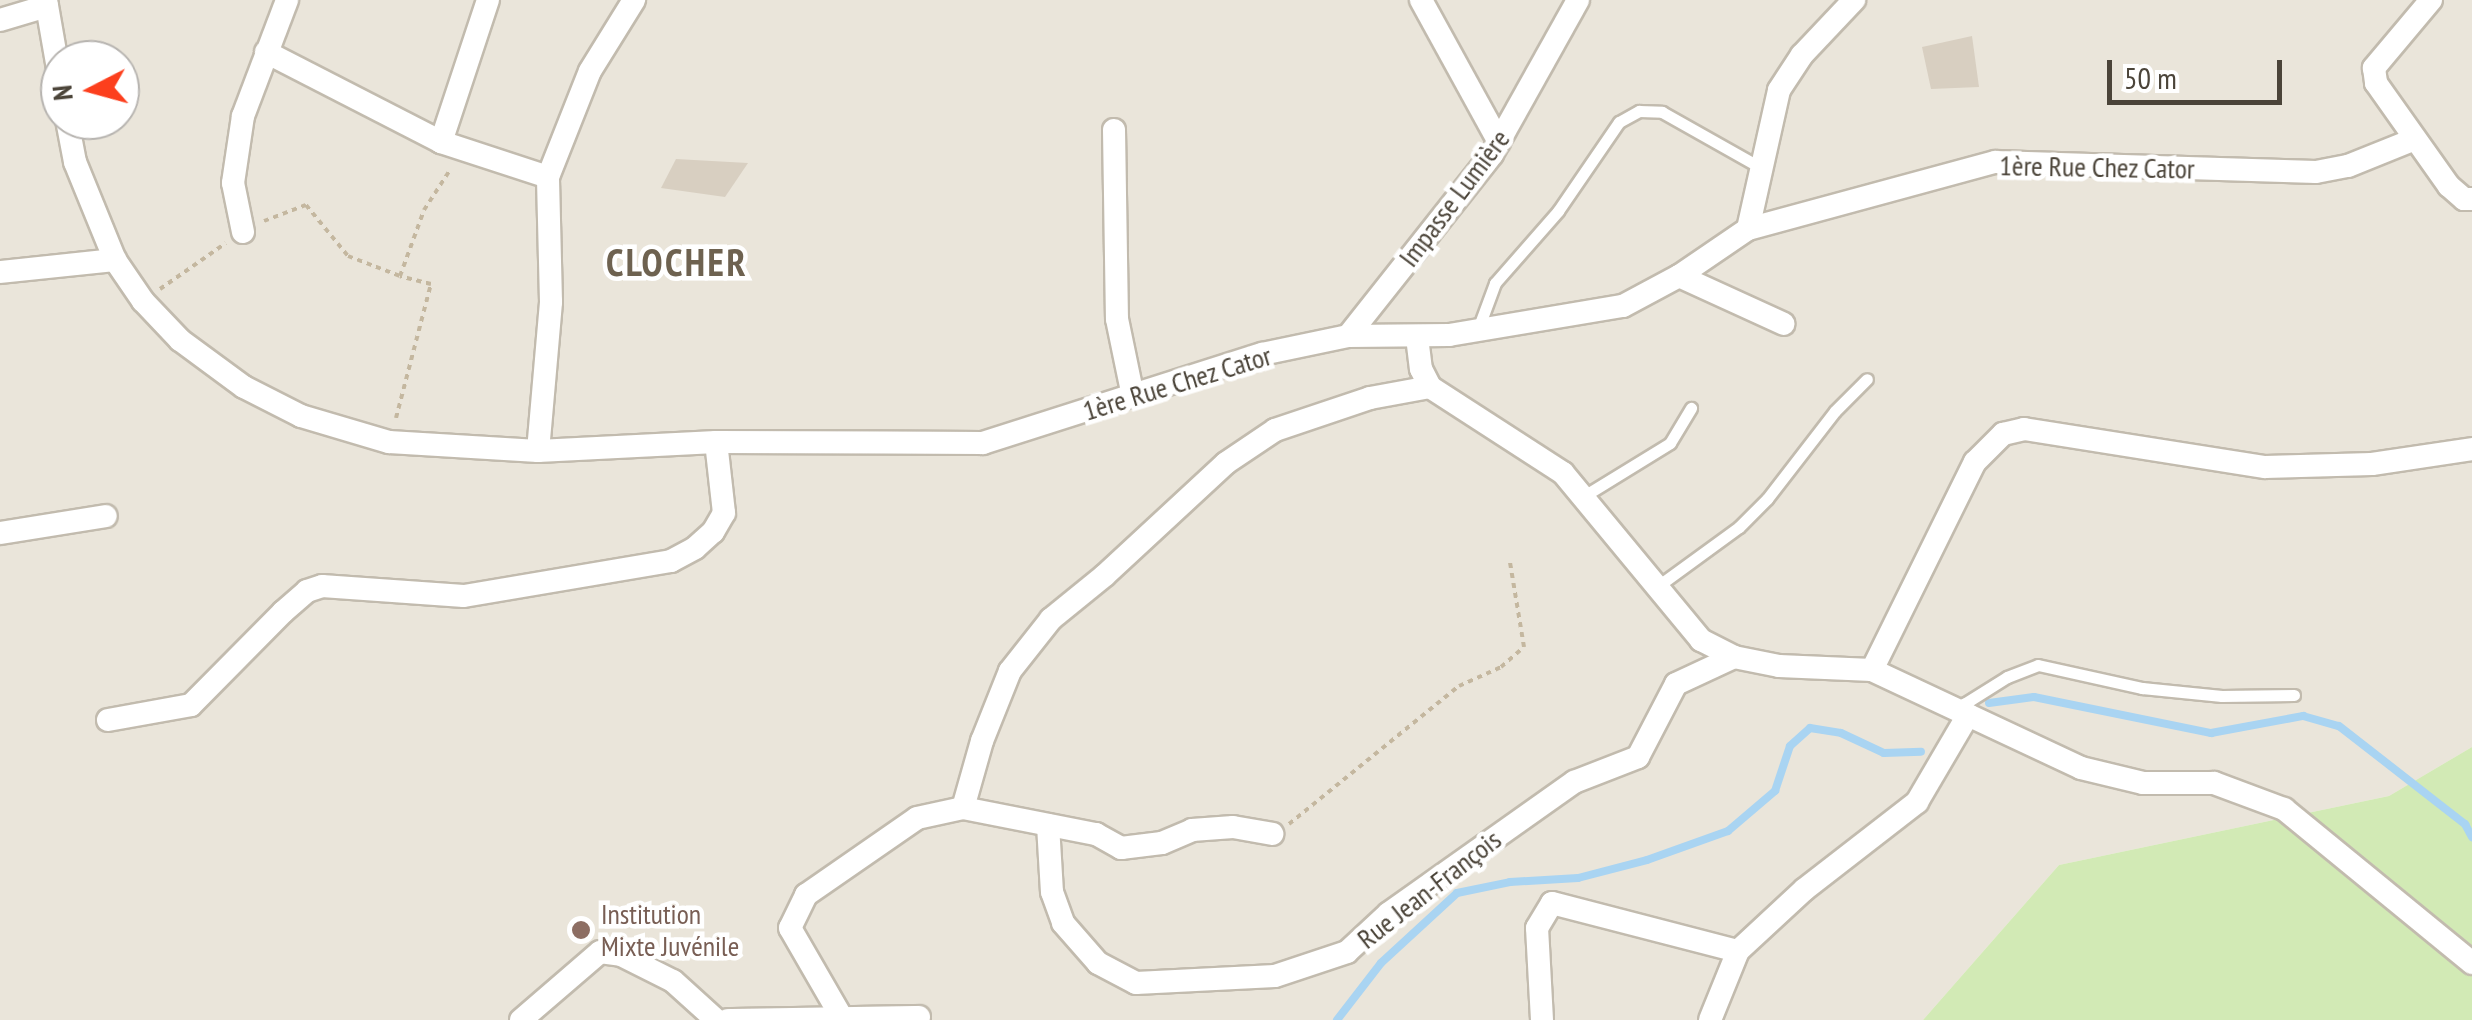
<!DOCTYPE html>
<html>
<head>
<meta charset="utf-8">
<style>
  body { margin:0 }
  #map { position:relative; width:2472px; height:1020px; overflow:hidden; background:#f6f3ec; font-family:"PT Sans Narrow",sans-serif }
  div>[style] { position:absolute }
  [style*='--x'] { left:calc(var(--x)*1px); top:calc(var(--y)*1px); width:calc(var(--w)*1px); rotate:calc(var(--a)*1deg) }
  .residential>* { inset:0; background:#eae5da }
  .green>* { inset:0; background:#d2eab5 }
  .stream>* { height:8px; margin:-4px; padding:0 4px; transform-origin:4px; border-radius:4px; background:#a9d4f2 }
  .building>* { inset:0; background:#d8cfc1 }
  .path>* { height:4px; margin-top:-2px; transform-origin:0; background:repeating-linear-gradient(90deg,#c4b79f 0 5px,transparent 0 10px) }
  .roads { filter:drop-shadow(2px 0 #c2bbae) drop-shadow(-2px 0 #c2bbae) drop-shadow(0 2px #c2bbae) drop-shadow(0 -2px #c2bbae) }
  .lane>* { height:11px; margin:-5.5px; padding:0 5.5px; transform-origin:5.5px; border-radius:5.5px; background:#fff }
  .street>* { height:22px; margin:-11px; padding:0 11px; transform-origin:11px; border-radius:11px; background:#fff }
  .dots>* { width:28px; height:28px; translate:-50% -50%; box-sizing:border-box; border:5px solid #fff; border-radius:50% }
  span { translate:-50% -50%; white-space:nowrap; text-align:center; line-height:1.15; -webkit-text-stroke:9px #fff; paint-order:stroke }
  .street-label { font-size:28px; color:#4b4439 }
  .education-label { font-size:28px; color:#785e54 }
  .left { translate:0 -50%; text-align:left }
  .district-label { font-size:38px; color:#6e6250; font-weight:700; letter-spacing:2.5px }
  .north { position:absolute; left:40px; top:40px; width:100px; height:100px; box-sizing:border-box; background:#fff; border:2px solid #b7b4b0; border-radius:50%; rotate:264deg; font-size:28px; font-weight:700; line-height:40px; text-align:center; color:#4b4439 }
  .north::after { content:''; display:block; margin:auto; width:35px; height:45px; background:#fc3f1d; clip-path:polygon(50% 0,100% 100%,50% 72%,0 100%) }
  .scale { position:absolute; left:2107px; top:60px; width:175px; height:45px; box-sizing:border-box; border:5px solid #4b4439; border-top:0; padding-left:12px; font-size:30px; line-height:35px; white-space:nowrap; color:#4b4439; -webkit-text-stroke:8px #fff; paint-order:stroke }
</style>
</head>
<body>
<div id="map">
  <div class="residential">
    <i style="clip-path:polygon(evenodd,0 0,2472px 0,2472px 747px,2389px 796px,2059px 865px,1923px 1020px,0 1020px,0 0,60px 60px,120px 60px,120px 120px,60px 120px,60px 60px)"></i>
  </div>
  <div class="green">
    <i style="clip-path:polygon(2472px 747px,2472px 1020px,1923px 1020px,2059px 865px,2389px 796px)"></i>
  </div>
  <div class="stream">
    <i style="--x:1989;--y:703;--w:45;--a:-7.6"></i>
    <i style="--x:2034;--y:697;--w:181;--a:11.5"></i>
    <i style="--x:2211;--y:733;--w:94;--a:-10.5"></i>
    <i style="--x:2303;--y:716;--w:37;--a:16"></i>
    <i style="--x:2339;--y:726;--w:160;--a:37.9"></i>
    <i style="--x:2465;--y:824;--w:15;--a:62"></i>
    <i style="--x:1337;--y:1020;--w:72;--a:-52.3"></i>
    <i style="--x:1381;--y:963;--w:103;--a:-42.6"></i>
    <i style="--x:1457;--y:893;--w:54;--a:-11.7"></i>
    <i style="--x:1510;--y:882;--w:68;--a:-3.4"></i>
    <i style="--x:1578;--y:878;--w:71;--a:-14.6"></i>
    <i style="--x:1647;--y:860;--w:86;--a:-19.7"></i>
    <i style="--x:1728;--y:831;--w:62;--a:-40.4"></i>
    <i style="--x:1775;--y:791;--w:47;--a:-71.6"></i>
    <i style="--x:1790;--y:746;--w:27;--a:-42"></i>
    <i style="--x:1810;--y:728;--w:31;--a:9"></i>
    <i style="--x:1841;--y:733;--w:47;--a:24.9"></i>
    <i style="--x:1884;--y:753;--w:37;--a:-2"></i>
  </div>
  <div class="building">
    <i style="clip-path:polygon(1972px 36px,1979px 87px,1931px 89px,1922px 47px)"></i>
    <i style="clip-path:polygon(676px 159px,748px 163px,725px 197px,661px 188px)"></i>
  </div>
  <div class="path">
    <i style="--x:264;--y:221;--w:45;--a:-20.9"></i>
    <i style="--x:306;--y:205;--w:66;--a:50.5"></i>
    <i style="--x:348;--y:256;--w:56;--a:21"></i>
    <i style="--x:400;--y:276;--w:70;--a:-70"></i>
    <i style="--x:424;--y:210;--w:48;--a:-57"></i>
    <i style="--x:160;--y:289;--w:80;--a:-34.9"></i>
    <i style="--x:396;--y:418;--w:138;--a:-75.4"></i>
    <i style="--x:431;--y:284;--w:32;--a:-166"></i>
    <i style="--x:1289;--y:824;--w:219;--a:-39.1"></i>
    <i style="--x:1459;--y:686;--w:46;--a:-24.3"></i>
    <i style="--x:1501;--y:667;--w:30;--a:-41"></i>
    <i style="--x:1524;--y:647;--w:86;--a:-99.4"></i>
  </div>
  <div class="roads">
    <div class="lane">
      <i style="--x:1478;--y:329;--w:49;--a:-69.7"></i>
      <i style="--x:1495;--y:283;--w:96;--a:-48.8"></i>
      <i style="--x:1558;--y:211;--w:108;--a:-55.6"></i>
      <i style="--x:1619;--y:122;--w:23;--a:-29"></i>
      <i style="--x:1639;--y:111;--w:23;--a:2"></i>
      <i style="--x:1662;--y:112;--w:110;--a:29.4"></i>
      <i style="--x:1584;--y:496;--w:101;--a:-31.6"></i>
      <i style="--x:1670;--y:443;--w:41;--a:-59"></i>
      <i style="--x:1658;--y:586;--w:100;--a:-36.1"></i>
      <i style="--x:1739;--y:527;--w:40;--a:-45"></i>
      <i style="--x:1767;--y:499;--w:111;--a:-52.3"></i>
      <i style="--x:1835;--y:411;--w:45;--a:-45"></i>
      <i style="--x:1967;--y:711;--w:8;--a:-113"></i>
      <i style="--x:1964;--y:704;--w:51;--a:-32.1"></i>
      <i style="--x:2007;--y:677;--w:33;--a:-21"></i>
      <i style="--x:2038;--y:665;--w:107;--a:12.5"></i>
      <i style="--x:2142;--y:688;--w:80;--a:5.7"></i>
      <i style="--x:2222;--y:696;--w:72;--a:-0.8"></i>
    </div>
    <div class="street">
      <i style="--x:46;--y:0;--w:81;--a:80.1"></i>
      <i style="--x:1421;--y:0;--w:162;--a:61.2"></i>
      <i style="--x:2431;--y:0;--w:89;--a:130"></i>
      <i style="--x:2374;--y:68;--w:15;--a:82"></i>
      <i style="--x:2376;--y:83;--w:126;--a:54.7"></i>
      <i style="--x:2449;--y:186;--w:20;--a:41"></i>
      <i style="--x:2464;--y:199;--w:8;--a:0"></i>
      <i style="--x:0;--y:20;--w:49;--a:-16.6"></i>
      <i style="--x:266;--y:52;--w:197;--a:27.2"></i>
      <i style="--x:441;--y:142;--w:113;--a:18.1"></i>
      <i style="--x:67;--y:120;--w:43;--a:79.2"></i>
      <i style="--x:75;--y:162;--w:106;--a:67.8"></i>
      <i style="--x:115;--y:260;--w:50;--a:55.7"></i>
      <i style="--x:143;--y:301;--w:54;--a:46.5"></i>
      <i style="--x:180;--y:340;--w:79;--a:36.3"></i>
      <i style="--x:244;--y:387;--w:64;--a:27"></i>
      <i style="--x:301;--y:416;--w:92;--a:16.5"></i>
      <i style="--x:389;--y:442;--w:149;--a:3.5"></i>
      <i style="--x:538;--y:451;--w:178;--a:-2.9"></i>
      <i style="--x:716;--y:442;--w:267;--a:0.2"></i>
      <i style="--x:983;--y:443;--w:293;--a:-17.7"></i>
      <i style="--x:1262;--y:354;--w:88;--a:-11.8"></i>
      <i style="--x:1348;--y:336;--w:101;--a:-0.6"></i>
      <i style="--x:1449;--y:335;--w:176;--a:-9.5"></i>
      <i style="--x:1623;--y:306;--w:64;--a:-28.2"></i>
      <i style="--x:1679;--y:276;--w:83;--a:-34.3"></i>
      <i style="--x:1748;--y:229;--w:256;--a:-15.2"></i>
      <i style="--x:1995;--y:162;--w:321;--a:1.8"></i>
      <i style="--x:2316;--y:172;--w:33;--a:-11"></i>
      <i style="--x:2348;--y:166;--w:72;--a:-21.9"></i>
      <i style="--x:1114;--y:130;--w:189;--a:89.1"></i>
      <i style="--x:1117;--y:319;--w:79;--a:78.3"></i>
      <i style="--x:441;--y:142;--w:150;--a:-71.7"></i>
      <i style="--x:1748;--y:229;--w:142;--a:-77.4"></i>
      <i style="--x:1779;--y:90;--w:42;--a:-56.7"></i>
      <i style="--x:1802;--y:55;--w:76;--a:-46.6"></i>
      <i style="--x:243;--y:232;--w:50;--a:-101.5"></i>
      <i style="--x:233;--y:183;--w:68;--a:-81.5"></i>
      <i style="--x:243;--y:116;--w:124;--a:-69.2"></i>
      <i style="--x:0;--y:272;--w:116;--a:-6"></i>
      <i style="--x:1679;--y:276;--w:115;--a:24.6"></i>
      <i style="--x:1348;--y:336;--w:232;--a:-51.6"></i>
      <i style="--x:1492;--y:154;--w:176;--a:-60.8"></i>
      <i style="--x:1417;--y:337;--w:32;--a:83"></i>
      <i style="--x:1421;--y:369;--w:20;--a:63"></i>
      <i style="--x:1430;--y:387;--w:158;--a:32.9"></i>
      <i style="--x:1563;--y:473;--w:217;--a:50.4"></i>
      <i style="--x:1701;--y:640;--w:37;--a:27"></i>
      <i style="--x:1734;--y:657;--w:46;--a:11.3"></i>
      <i style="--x:1779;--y:666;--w:93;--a:2.5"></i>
      <i style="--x:1872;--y:670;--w:231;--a:25.1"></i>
      <i style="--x:2081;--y:768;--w:64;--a:13.6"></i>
      <i style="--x:2143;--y:783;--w:71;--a:0"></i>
      <i style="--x:2214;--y:783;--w:75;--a:20.4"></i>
      <i style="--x:2284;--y:809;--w:243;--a:39.3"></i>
      <i style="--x:538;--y:451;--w:150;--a:-85"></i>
      <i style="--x:551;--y:302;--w:125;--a:-91.4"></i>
      <i style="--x:548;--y:177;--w:114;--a:-68.4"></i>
      <i style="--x:590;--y:71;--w:84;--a:-58.2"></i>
      <i style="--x:0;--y:533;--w:107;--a:-9.1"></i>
      <i style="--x:1872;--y:670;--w:232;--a:-63.7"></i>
      <i style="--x:1975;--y:462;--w:40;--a:-45"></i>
      <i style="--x:2003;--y:434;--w:22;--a:-13"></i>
      <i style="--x:2024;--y:429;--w:244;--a:9"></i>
      <i style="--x:2265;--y:467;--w:107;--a:-1.6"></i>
      <i style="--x:2372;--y:464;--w:101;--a:-8.5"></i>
      <i style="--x:108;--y:720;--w:84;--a:-10.2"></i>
      <i style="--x:191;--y:705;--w:131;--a:-45.3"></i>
      <i style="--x:283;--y:612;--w:32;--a:-41"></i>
      <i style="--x:307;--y:591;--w:16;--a:-18"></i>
      <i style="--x:322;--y:586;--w:142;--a:4"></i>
      <i style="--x:464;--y:596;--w:210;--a:-9.6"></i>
      <i style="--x:671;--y:561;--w:27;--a:-28"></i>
      <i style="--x:695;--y:548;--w:24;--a:-42"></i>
      <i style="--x:713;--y:532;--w:22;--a:-60"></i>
      <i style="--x:724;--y:513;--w:71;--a:-96.4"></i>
      <i style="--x:963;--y:808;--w:70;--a:-74.2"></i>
      <i style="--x:982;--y:741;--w:75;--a:-68.2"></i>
      <i style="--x:1010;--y:671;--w:66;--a:-51.7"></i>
      <i style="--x:1051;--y:619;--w:68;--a:-39.1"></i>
      <i style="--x:1104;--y:576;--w:166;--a:-42.8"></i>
      <i style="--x:1226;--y:463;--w:59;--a:-34"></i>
      <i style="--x:1275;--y:430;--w:100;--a:-18.6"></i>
      <i style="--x:1370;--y:398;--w:61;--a:-10.4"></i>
      <i style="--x:1048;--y:825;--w:67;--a:86.6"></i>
      <i style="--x:1052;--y:892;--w:33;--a:70"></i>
      <i style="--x:1063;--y:923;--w:53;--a:48.8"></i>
      <i style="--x:1098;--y:963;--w:43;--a:27.8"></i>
      <i style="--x:1136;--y:983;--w:139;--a:-2.9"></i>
      <i style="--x:1275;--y:976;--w:76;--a:-18.4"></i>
      <i style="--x:1347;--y:952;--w:57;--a:-42.9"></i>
      <i style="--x:1389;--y:913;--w:227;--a:-35.3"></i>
      <i style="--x:1574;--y:782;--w:69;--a:-21.3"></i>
      <i style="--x:1638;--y:757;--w:82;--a:-62.5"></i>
      <i style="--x:1676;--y:684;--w:64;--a:-25"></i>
      <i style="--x:842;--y:1018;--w:104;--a:-120"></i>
      <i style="--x:790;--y:928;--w:37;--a:-64"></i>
      <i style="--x:806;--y:895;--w:135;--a:-34.7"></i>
      <i style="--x:917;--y:818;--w:47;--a:-12.3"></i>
      <i style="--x:963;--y:808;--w:136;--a:11.1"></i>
      <i style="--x:1096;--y:834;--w:29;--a:29"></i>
      <i style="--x:1121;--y:848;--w:41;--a:-7"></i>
      <i style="--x:1162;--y:843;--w:33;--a:-23"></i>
      <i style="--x:1192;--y:830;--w:41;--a:-4.2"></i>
      <i style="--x:1233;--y:827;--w:40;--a:10"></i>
      <i style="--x:521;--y:1020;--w:104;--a:-40.7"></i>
      <i style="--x:600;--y:952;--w:21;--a:8"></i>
      <i style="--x:621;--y:955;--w:58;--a:26.6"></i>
      <i style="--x:673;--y:981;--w:58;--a:42.2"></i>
      <i style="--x:728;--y:1020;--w:191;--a:-0.9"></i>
      <i style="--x:1542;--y:1020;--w:92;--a:-93.1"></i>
      <i style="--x:1537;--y:928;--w:29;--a:-59"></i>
      <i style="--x:1552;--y:903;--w:192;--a:14.5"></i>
      <i style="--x:1710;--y:1020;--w:74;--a:-67.9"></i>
      <i style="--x:1738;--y:951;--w:91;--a:-42.8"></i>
      <i style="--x:1805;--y:889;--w:142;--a:-37.8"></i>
      <i style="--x:1917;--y:802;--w:101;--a:-59.6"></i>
    </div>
  </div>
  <div class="dots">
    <i style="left:581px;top:930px;background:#8d6e63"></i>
  </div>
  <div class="street-label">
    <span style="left:2097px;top:167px;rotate:1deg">1ère Rue Chez Cator</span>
    <span style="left:1454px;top:198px;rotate:-53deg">Impasse Lumière</span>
    <span style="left:1177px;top:383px;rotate:-17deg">1ère Rue Chez Cator</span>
    <span style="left:1429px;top:889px;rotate:-38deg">Rue Jean-François</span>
  </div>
  <div class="education-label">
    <span class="left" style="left:601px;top:930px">Institution<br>Mixte Juvénile</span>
  </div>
  <div class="district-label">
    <span style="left:677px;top:262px">CLOCHER</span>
  </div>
  <div class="north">N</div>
  <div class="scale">50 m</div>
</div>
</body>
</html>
